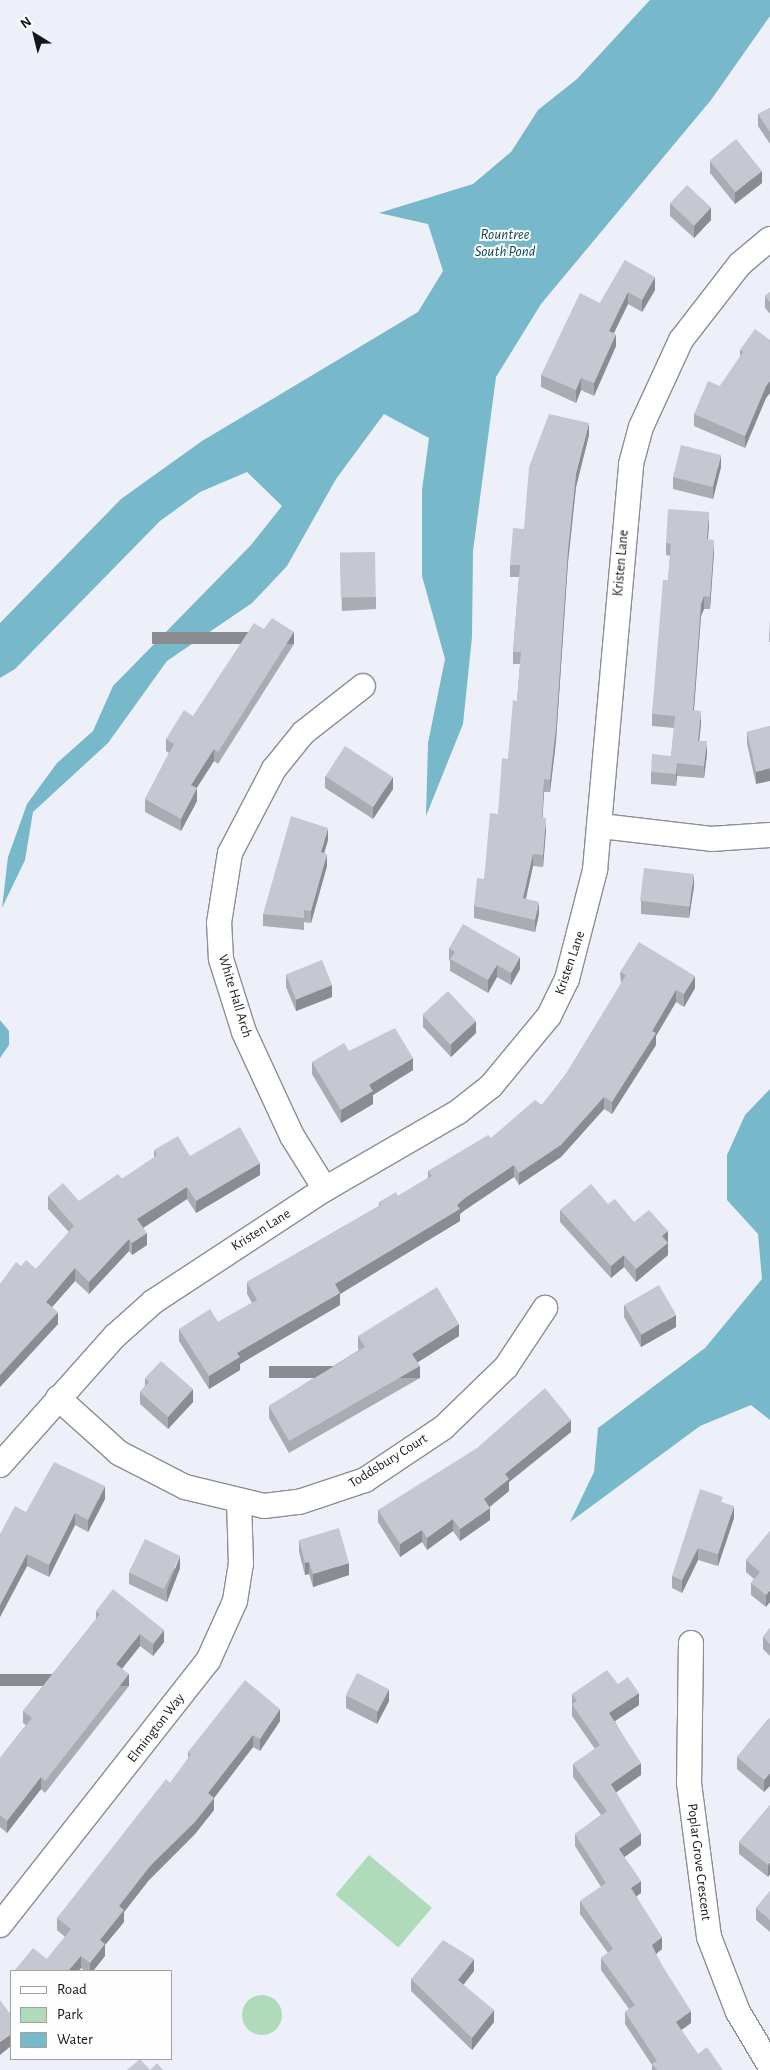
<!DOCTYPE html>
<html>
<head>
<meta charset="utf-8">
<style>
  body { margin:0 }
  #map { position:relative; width:770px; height:2070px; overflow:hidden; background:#eef0f9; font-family:"Alegreya Sans",sans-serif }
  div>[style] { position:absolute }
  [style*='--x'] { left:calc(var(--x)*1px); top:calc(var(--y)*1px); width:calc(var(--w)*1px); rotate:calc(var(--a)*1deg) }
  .green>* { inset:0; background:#afdbbb; transform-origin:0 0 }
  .round { border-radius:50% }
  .water>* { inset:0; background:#77b9cb }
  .roads { filter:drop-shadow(1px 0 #8c8e96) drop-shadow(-1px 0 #8c8e96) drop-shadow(0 1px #8c8e96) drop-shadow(0 -1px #8c8e96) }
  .minor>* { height:24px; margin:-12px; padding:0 12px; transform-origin:12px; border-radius:12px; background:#fff }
  .wall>* { inset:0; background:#aaacb4 }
  .shaded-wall>* { inset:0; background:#8b8c92; transform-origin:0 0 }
  .building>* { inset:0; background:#c6c8d1; transform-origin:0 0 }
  span { translate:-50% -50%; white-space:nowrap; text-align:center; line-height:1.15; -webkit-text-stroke:4px #fefefe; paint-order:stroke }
  .street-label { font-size:14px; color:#151619 }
  .water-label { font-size:15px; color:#074552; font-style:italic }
  .legend { position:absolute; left:10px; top:1970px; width:162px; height:90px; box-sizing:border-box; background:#fefefe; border:1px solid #a1a1a2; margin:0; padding:6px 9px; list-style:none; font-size:15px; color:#151619 }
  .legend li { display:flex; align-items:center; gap:10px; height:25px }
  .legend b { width:25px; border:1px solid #a1a1a2 }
  .north { position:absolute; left:10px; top:10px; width:50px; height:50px; -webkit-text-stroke:4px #fefefe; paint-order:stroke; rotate:324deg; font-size:14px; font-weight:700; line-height:20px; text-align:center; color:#151619 }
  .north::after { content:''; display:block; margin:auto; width:18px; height:22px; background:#151619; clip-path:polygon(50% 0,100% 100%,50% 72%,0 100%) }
</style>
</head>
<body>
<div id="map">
  <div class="green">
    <i style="left:369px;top:1855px;width:82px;height:52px;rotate:40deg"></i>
    <i class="round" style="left:242px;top:1995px;width:40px;height:40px"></i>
  </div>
  <div class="water">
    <i style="clip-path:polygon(650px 0,770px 0,770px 16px,711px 100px,541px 304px,496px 377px,473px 551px,472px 637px,463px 724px,426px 816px,428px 743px,445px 659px,422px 576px,422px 490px,429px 438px,384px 414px,336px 479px,287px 566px,252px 603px,167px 661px,108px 743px,33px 812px,25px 860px,2px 908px,8px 857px,27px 804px,57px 763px,93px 731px,113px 686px,251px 545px,282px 506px,247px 472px,200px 492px,160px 521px,15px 669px,0 678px,0 623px,121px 499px,202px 441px,418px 312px,443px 271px,428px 224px,379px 213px,473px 184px,511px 152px,538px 110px,577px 79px)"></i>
    <i style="clip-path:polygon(0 1020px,9px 1031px,9px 1045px,0 1058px)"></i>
    <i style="clip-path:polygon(770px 1089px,770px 1420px,751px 1405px,700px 1426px,570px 1522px,594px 1472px,598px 1428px,705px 1348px,762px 1279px,758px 1234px,727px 1200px,727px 1155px,745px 1115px)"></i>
  </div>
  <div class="roads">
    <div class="minor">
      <i style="--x:601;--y:826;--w:111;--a:6.7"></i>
      <i style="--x:711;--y:839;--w:59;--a:-3.9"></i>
      <i style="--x:325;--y:1189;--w:62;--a:-121.9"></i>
      <i style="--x:292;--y:1136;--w:115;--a:-114.8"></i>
      <i style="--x:244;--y:1032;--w:77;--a:-107.5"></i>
      <i style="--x:221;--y:959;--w:36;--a:-93"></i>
      <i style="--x:219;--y:923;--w:71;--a:-81.1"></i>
      <i style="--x:230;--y:853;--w:95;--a:-62.4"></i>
      <i style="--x:274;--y:769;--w:46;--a:-51.1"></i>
      <i style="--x:303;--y:733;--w:76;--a:-38.1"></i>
      <i style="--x:58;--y:1398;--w:82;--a:42"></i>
      <i style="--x:119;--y:1453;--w:74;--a:27.3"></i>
      <i style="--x:185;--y:1487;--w:81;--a:13.5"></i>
      <i style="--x:264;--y:1506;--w:35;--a:-7"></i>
      <i style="--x:299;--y:1502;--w:70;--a:-18.4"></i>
      <i style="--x:365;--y:1480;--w:94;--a:-33.7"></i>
      <i style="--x:443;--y:1428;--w:88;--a:-44.1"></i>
      <i style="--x:506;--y:1367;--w:71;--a:-56.5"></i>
      <i style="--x:0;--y:1465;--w:173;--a:-48.3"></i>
      <i style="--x:115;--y:1336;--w:51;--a:-41.8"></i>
      <i style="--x:153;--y:1302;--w:206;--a:-33.3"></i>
      <i style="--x:325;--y:1189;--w:154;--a:-30.1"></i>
      <i style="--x:458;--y:1112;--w:42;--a:-38.2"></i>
      <i style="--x:491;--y:1086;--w:91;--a:-50.4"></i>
      <i style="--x:549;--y:1016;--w:41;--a:-64.1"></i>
      <i style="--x:567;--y:979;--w:113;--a:-75.6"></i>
      <i style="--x:595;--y:870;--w:408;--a:-84.9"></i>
      <i style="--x:631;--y:464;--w:38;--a:-75"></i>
      <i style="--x:641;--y:427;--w:96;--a:-65.3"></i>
      <i style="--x:681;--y:340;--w:96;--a:-52.2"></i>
      <i style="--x:740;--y:264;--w:39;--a:-40"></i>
      <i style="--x:691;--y:1643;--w:140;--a:90.8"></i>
      <i style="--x:689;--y:1783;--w:155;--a:82.6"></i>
      <i style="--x:709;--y:1937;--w:80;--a:68.9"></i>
      <i style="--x:738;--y:2012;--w:63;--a:59.3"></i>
      <i style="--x:0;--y:1925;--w:336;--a:-51.8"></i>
      <i style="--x:208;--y:1661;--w:66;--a:-65.8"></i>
      <i style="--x:235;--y:1601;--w:37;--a:-81"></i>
      <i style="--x:241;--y:1564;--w:62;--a:-91.8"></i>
    </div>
  </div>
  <div class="wall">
    <i style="clip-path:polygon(770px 108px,770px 144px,758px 126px,758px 114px)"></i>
    <i style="clip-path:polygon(710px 161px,762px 183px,735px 204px,710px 173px)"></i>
    <i style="clip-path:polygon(670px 203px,711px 220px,694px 238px,670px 216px)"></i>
    <i style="clip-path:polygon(625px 260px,655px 290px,642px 312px,628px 304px,614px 333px,616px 346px,594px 396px,581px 390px,576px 403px,541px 387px,541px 375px,600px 303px)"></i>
    <i style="clip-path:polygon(770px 292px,770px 314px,765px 308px,765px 296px)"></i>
    <i style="clip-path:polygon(770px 340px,770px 393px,766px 398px,745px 448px,694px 426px,694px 414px,720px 386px,740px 357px,740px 350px)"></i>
    <i style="clip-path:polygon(589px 435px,576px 487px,568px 562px,556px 741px,550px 792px,544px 792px,542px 817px,546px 830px,543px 867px,533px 866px,526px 899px,539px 914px,535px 932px,474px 918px,474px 906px,484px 879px,498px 814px,508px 759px,517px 701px,520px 664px,513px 664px,513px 652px,519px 577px,510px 577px,510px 565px)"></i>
    <i style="clip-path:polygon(721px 467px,713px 499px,673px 489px,673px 477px)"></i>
    <i style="clip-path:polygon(709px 524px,708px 539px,714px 552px,710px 609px,704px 609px,701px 616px,694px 710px,701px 723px,699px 741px,707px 754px,704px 778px,677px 776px,676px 786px,651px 784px,651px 772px,671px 756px,674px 728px,652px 726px,652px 714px,668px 580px,670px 556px,666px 555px,666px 543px)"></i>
    <i style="clip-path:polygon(340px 553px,376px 597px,376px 609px,342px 611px)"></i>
    <i style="clip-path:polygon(770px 620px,770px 642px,769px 642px)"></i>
    <i style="clip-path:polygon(264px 629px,294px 644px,218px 764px,214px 761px,196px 788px,197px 801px,181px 831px,145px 812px,145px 799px,169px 753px,166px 751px,166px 739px,193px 716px)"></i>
    <i style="clip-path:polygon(770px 726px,756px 784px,747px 744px,747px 732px)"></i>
    <i style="clip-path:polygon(325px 776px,393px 789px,373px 819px,325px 788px)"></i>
    <i style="clip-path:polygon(328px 840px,324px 853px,327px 866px,311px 923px,304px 922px,304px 930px,263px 926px,263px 914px)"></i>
    <i style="clip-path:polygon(694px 886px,689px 918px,641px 914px,641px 901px)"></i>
    <i style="clip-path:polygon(449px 948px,520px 969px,511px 985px,497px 977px,488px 993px,450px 971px,450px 961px,449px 960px)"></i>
    <i style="clip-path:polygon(620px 972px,695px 988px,684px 1007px,676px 1002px,656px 1036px,656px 1045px,612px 1114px,604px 1109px,561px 1157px,519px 1185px,514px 1177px,465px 1210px,460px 1214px,460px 1221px,340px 1293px,340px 1305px,240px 1364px,240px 1370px,209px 1389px,179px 1341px,179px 1329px,218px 1322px,252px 1303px,247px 1294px,247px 1282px,379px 1206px,379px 1202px,398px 1196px,428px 1178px,428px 1171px,491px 1138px,542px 1105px,566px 1074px,621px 984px)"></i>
    <i style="clip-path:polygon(286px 974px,332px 997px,296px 1011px,286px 987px)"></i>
    <i style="clip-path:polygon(423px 1015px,476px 1033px,451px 1057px,423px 1027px)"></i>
    <i style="clip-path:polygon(349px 1051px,413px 1070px,373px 1095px,373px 1104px,341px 1123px,312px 1074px,312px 1062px)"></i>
    <i style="clip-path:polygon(154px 1150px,190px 1156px,260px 1175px,196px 1213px,187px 1199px,143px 1228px,147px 1245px,132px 1255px,129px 1251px,89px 1294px,75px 1281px,52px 1307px,58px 1324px,0 1387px,0 1284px,21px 1266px,36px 1269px,69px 1232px,48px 1209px,48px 1196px,79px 1201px,122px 1179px,154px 1158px)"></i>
    <i style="clip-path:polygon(608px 1204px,634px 1222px,668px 1231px,668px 1255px,636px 1282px,624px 1267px,611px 1278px,560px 1222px,560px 1210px)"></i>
    <i style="clip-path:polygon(624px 1305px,676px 1327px,641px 1347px,624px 1317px)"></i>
    <i style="clip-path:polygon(358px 1336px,459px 1336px,418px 1362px,420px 1378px,289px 1453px,269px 1418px,269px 1406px,359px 1350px,358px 1348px)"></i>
    <i style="clip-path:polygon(145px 1378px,193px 1402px,168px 1429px,140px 1404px,140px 1392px,145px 1386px)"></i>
    <i style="clip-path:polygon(571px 1432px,509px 1482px,509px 1491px,490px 1507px,490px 1520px,460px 1541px,453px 1531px,427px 1550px,422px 1542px,400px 1557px,378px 1522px,378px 1510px)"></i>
    <i style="clip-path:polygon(105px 1499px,88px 1532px,75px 1525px,49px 1577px,27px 1566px,0 1617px,0 1534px,26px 1512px)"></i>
    <i style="clip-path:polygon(723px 1502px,734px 1518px,718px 1566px,698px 1560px,682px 1593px,672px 1588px,672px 1576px)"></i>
    <i style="clip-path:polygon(770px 1531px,766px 1607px,751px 1595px,751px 1583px,754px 1579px,746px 1572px,746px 1560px)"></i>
    <i style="clip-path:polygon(299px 1540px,349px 1575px,313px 1587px,309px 1574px,305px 1575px,299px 1552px)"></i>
    <i style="clip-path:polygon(180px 1568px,167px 1602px,129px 1584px,129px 1572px)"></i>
    <i style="clip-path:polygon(96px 1611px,164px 1642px,153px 1656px,140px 1646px,122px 1669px,129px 1686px,45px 1793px,41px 1789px,7px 1833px,0 1827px,0 1758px,26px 1725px,23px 1723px,23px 1711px,96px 1619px)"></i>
    <i style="clip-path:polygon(770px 1628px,770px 1656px,763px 1649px,763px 1637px)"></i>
    <i style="clip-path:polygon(618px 1684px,639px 1705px,615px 1721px,641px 1775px,616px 1792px,641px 1845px,624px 1857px,641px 1893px,636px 1897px,662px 1949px,656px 1954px,691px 2023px,681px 2030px,698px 2054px,723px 2070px,652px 2070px,652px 2065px,625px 2024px,625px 2012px,629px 2009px,601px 1970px,601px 1958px,608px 1953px,580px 1914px,580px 1901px,601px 1887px,575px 1846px,575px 1834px,601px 1815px,573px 1777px,573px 1764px,595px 1749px,572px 1716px,572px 1694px)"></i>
    <i style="clip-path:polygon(346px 1696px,389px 1701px,377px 1724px,346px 1708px)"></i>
    <i style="clip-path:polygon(769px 1718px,764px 1792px,737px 1769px,737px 1757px)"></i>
    <i style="clip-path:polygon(280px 1721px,260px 1751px,253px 1747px,214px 1798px,214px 1810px,195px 1834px,149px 1880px,124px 1912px,124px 1922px,105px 1945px,105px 1956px,93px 1971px,85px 1971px,81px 1968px,78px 1971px,14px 1971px,47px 1959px,65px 1937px,57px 1930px,57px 1918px,170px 1783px,188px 1759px,188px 1752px)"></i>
    <i style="clip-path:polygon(770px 1805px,768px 1877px,739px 1854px,739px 1842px)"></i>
    <i style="clip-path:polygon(770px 1891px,770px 1932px,756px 1920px,756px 1908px)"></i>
    <i style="clip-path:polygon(474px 1971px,463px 1984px,494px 2022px,472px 2050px,411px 1991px,411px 1979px)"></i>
  </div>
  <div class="shaded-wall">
    <i style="clip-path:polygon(762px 171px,762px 183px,735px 204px,735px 192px)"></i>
    <i style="clip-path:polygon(711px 207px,711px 220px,694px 238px,694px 226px)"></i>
    <i style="clip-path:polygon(655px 277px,655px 290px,642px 312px,642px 300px)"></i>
    <i style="clip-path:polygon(628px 292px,628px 304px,609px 343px,609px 331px)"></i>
    <i style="clip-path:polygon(616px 334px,616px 346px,594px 396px,594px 383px)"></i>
    <i style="clip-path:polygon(581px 378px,581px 390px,576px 403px,576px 390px)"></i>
    <i style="clip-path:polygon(770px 381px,770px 393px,766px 398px,745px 448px,745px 436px,766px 386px)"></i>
    <i style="clip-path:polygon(589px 423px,589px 435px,576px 487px,568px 562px,556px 741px,550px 792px,550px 780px,568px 550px,576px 474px)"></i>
    <i style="clip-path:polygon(721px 455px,721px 467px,713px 499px,713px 487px)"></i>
    <i style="clip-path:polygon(709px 512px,709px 524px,707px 551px,707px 539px)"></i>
    <i style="clip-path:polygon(714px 540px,714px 552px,710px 609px,710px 597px)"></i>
    <i style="clip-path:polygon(704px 596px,704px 609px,701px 616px,693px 722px,693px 710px,701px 604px)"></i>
    <i style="left:294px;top:632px;width:12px;height:142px;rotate:90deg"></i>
    <i style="clip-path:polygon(701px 711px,701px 723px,698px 753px,698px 741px)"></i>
    <i style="clip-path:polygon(707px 741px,707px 754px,704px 778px,704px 766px)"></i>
    <i style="clip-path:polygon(214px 749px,214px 761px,191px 797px,191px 785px)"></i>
    <i style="clip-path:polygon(677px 763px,677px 776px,676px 786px,676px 774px)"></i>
    <i style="clip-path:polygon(770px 768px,770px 781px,756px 784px,756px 772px)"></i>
    <i style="clip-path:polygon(393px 777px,393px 789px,373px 819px,373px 807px)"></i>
    <i style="clip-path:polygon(544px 779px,544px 792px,542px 829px,542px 817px)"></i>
    <i style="clip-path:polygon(197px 788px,197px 801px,181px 831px,181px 819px)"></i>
    <i style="clip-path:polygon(546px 818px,546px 830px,543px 867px,543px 855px)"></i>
    <i style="clip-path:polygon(328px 828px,328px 840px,321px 864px,321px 852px)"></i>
    <i style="clip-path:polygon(327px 854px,327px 866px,311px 923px,311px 911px)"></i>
    <i style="clip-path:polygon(533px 854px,533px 866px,523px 910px,523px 898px)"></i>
    <i style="clip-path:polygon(694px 874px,694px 886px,689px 918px,689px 906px)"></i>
    <i style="clip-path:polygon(539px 902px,539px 914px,535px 932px,535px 920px)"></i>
    <i style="clip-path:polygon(520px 957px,520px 969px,511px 985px,511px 973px)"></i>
    <i style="clip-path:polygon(497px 965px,497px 977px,488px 993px,488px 980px)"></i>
    <i style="clip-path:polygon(695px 976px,695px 988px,684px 1007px,684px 994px)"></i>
    <i style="clip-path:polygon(332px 985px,332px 997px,296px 1011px,296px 999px)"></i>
    <i style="clip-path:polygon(676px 990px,676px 1002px,656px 1036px,656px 1045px,612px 1114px,612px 1102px)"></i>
    <i style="clip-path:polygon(476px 1021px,476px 1033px,451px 1057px,451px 1044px)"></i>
    <i style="clip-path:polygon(413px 1058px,413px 1070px,373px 1095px,373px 1104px,341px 1123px,341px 1110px,369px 1085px)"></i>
    <i style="clip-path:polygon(604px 1097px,604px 1109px,561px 1157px,519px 1185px,519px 1173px)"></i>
    <i style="clip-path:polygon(260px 1163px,260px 1175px,196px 1213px,196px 1201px)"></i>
    <i style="clip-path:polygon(514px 1165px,514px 1177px,465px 1210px,460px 1214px,460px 1221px,337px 1296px,340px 1293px,340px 1305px,240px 1364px,240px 1370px,209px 1389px,209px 1376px,237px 1353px,335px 1284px,457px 1205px,465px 1198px)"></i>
    <i style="clip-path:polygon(187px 1187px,187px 1199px,137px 1232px,137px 1219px)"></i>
    <i style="clip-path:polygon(668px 1231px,668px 1255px,636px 1282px,636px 1269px,662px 1236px)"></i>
    <i style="clip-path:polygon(147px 1233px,147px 1245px,132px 1255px,132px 1243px)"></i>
    <i style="clip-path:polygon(129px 1239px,129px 1251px,89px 1294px,89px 1282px)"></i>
    <i style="clip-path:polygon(624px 1255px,624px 1267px,611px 1278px,611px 1266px)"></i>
    <i style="clip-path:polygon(75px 1268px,75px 1281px,46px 1314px,46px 1302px)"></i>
    <i style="clip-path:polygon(58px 1312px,58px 1324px,0 1387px,0 1375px)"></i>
    <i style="clip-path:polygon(676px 1315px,676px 1327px,641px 1347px,641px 1335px)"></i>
    <i style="clip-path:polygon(459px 1324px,459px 1336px,412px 1366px,412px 1354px)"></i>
    <i style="left:420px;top:1366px;width:12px;height:151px;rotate:90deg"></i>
    <i style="clip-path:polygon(193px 1389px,193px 1402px,168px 1429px,168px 1417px)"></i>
    <i style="clip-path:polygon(571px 1420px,571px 1432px,509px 1482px,509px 1491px,484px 1511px,484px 1499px,505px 1474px)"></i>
    <i style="clip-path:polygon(105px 1486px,105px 1499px,88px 1532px,88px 1520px)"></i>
    <i style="clip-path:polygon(734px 1506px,734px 1518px,718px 1566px,718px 1554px)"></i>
    <i style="clip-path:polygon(490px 1508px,490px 1520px,460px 1541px,460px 1529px)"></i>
    <i style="clip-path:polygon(75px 1513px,75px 1525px,49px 1577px,49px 1565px)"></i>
    <i style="clip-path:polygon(453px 1519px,453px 1531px,427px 1550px,427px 1538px)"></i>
    <i style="clip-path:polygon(422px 1530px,422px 1542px,400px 1557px,400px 1544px)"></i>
    <i style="clip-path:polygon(698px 1548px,698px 1560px,682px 1593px,682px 1580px)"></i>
    <i style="clip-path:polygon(27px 1554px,27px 1566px,0 1617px,0 1605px)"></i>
    <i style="clip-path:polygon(180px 1556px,180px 1568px,167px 1602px,167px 1590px)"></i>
    <i style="clip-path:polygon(309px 1562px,309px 1574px,305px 1575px,305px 1563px)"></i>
    <i style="clip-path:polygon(349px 1563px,349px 1575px,313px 1587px,313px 1574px)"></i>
    <i style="clip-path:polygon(770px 1590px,770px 1602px,766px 1607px,766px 1595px)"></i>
    <i style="clip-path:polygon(164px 1630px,164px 1642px,153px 1656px,153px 1644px)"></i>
    <i style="clip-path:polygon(140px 1634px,140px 1646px,116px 1676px,116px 1664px)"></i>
    <i style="left:129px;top:1674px;width:12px;height:136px;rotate:90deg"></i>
    <i style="clip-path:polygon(389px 1689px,389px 1701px,377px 1724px,377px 1712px)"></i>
    <i style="clip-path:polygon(639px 1693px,639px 1705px,609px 1725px,609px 1713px)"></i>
    <i style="clip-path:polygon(280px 1709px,280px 1721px,260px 1751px,260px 1739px)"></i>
    <i style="clip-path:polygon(253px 1735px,253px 1747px,214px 1798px,214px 1810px,195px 1834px,149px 1880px,124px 1912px,124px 1922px,105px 1945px,105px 1956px,93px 1971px,90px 1971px,90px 1963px,100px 1940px,119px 1906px,208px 1793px)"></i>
    <i style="clip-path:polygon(641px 1763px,641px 1775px,611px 1796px,611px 1784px)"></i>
    <i style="clip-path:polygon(770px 1773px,770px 1786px,764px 1792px,764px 1780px)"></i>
    <i style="clip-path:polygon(41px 1777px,41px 1789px,7px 1833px,7px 1821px)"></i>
    <i style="clip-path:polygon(641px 1833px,641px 1845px,619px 1861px,619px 1849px)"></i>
    <i style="clip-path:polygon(770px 1862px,770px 1874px,768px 1877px,768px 1865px)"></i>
    <i style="clip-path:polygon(641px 1881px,641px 1893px,631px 1900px,631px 1888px)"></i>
    <i style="clip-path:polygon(662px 1937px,662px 1949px,652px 1957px,652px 1945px)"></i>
    <i style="clip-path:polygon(81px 1956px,81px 1968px,78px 1971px,68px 1971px)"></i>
    <i style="clip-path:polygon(474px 1959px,474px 1971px,458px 1992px,458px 1980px)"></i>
    <i style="clip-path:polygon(494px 2010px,494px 2022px,472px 2050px,472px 2038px)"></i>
    <i style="clip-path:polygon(691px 2011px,691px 2023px,676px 2034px,676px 2022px)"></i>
    <i style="clip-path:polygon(11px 2034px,11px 2046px,0 2055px,0 2042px)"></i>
  </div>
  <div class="building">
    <i style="clip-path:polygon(770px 108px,770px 132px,758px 114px)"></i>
    <i style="left:736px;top:139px;width:41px;height:34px;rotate:51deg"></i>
    <i style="left:687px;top:185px;width:33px;height:25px;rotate:43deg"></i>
    <i style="clip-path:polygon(625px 260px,655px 277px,642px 300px,628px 292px,609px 331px,616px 334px,594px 383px,581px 378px,576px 390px,541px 375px,580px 293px,600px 303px)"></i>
    <i style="clip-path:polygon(770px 292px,770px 302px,765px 296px)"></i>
    <i style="clip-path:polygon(755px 329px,770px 340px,770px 381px,766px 386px,745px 436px,694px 414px,708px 381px,720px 386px,743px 352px,740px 350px)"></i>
    <i style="clip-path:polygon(549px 414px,589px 423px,576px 474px,568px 550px,556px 729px,550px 780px,544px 779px,542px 817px,546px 818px,543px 855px,533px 854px,523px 898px,539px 902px,535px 920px,474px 906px,477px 878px,484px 879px,490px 813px,498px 814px,502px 758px,508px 759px,513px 700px,517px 701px,521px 652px,513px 652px,520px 565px,510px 565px,513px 528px,524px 529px,529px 467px)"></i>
    <i style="left:681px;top:445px;width:41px;height:33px;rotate:14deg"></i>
    <i style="clip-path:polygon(668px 509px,709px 512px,707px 539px,714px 540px,710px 597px,704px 596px,701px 604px,693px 710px,701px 711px,698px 741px,707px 741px,704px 766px,677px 763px,676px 774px,651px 772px,652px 754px,671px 756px,675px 716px,652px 714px,663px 580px,668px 580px,671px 544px,666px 543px)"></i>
    <i style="left:375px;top:552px;width:45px;height:35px;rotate:89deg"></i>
    <i style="clip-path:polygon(272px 618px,294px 632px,218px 752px,214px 749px,191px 785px,197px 788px,181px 819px,145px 799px,174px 744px,166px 739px,184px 710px,193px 716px,254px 623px,264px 629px)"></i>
    <i style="clip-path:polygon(770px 726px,770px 768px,756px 772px,747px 732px)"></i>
    <i style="left:345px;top:746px;width:57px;height:36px;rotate:33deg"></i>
    <i style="clip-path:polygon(291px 816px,328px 828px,321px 852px,327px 854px,311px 911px,304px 910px,304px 918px,263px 914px)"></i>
    <i style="left:644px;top:868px;width:50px;height:33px;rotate:7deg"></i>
    <i style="clip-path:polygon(463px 924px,520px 957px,511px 973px,497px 965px,488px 980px,450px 959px,455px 952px,449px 948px)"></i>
    <i style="clip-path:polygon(639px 942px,695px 976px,684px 994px,676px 990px,652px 1031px,656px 1033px,612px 1102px,604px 1097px,561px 1145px,519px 1173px,514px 1165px,465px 1198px,457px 1205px,460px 1209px,335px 1284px,340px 1293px,237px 1353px,240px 1357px,209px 1376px,179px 1329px,210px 1309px,218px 1322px,257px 1300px,247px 1282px,381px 1205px,379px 1202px,396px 1192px,398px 1196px,432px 1176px,428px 1171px,488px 1135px,491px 1138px,535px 1100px,542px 1105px,566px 1074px,626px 975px,620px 972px)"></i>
    <i style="left:322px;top:960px;width:27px;height:39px;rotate:68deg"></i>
    <i style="left:448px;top:991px;width:41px;height:35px;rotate:47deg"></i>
    <i style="clip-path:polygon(395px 1028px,413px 1058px,369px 1085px,373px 1091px,341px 1110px,312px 1062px,344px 1043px,349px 1051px)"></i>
    <i style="clip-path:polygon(240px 1127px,260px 1163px,196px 1201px,187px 1187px,137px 1219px,147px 1233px,132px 1243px,129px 1239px,89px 1282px,75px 1268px,46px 1302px,58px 1312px,0 1375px,0 1284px,16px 1262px,21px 1266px,26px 1260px,36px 1269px,74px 1226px,48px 1196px,63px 1183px,79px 1201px,118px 1174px,122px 1179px,157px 1155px,154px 1150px,178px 1136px,190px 1156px)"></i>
    <i style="clip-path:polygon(591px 1184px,608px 1204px,615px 1199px,634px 1222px,649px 1210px,668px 1231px,662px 1236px,668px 1243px,636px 1269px,624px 1255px,611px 1266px,560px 1210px)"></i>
    <i style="left:659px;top:1285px;width:34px;height:40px;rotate:60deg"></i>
    <i style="clip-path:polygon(437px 1287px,459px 1324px,412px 1354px,420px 1366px,289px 1441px,269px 1406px,365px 1347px,358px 1336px)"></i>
    <i style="clip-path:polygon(161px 1361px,193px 1389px,168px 1417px,140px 1392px,149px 1382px,145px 1378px)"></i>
    <i style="clip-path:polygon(545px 1388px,571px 1420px,505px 1474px,509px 1479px,484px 1499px,490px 1508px,460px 1529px,453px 1519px,427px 1538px,422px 1530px,400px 1544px,378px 1510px,477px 1448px)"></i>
    <i style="clip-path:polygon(54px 1462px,105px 1486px,88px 1520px,75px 1513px,49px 1565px,27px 1554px,0 1605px,0 1534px,15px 1506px,26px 1512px)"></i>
    <i style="clip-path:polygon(700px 1489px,723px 1497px,721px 1502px,734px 1506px,718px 1554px,698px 1548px,682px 1580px,672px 1576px)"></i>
    <i style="clip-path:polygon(339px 1528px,349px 1563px,313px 1574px,309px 1562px,305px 1563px,299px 1540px)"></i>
    <i style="clip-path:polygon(770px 1531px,770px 1590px,766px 1595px,751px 1583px,760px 1572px,746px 1560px)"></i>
    <i style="left:145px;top:1539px;width:39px;height:37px;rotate:26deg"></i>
    <i style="clip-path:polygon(113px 1589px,164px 1630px,153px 1644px,140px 1634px,116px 1664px,129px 1674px,45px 1781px,41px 1777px,7px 1821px,0 1815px,0 1758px,32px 1718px,23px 1711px,100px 1614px,96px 1611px)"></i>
    <i style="clip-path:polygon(770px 1628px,770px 1644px,763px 1637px)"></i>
    <i style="clip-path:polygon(607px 1670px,618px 1684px,628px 1677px,639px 1693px,609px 1713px,641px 1763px,611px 1784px,641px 1833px,619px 1849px,641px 1881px,631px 1888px,662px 1937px,652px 1945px,660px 1962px,691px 2011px,676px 2022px,698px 2054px,707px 2047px,723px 2070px,657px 2070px,652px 2064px,657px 2061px,625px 2012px,635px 2005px,601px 1958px,613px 1949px,580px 1901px,606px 1883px,575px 1834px,607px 1811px,573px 1764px,600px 1745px,572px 1704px,577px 1701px,572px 1694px)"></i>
    <i style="left:357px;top:1673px;width:36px;height:25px;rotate:27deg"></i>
    <i style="clip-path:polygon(245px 1680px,280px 1709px,260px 1739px,253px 1735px,208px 1793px,214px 1798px,195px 1822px,149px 1867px,119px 1906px,124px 1910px,100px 1940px,105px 1944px,90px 1963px,81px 1956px,68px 1971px,14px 1971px,33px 1948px,47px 1959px,71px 1929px,57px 1918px,166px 1779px,170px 1783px,191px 1754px,188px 1752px)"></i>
    <i style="clip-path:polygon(769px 1718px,770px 1719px,770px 1773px,764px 1780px,737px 1757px)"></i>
    <i style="clip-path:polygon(770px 1805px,770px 1862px,768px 1865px,739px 1842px)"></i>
    <i style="clip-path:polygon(770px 1891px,770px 1920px,756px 1908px)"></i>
    <i style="clip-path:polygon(443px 1940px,474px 1959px,458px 1980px,494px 2010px,472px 2038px,411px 1979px)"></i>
    <i style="clip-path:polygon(0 2000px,11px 2015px,11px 2034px,0 2042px)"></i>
    <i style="clip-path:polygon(140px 2059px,150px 2070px,157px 2063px,163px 2070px,127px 2070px)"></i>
  </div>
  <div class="street-label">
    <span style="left:621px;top:563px;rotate:-85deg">Kristen Lane</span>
    <span style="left:570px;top:963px;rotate:-71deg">Kristen Lane</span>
    <span style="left:235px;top:996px;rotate:73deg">White Hall Arch</span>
    <span style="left:261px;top:1230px;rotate:-32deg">Kristen Lane</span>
    <span style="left:388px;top:1461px;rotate:-32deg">Toddsbury Court</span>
    <span style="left:156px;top:1728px;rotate:-52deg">Elmington Way</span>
    <span style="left:699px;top:1862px;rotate:83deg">Poplar Grove Crescent</span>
  </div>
  <div class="water-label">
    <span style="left:505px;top:243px">Rountree<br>South Pond</span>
  </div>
  <ul class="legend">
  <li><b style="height:6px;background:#fff"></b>Road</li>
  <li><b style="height:14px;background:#afdbbb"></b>Park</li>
  <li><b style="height:14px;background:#77b9cb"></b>Water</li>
  </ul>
  <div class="north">N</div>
</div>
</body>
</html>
